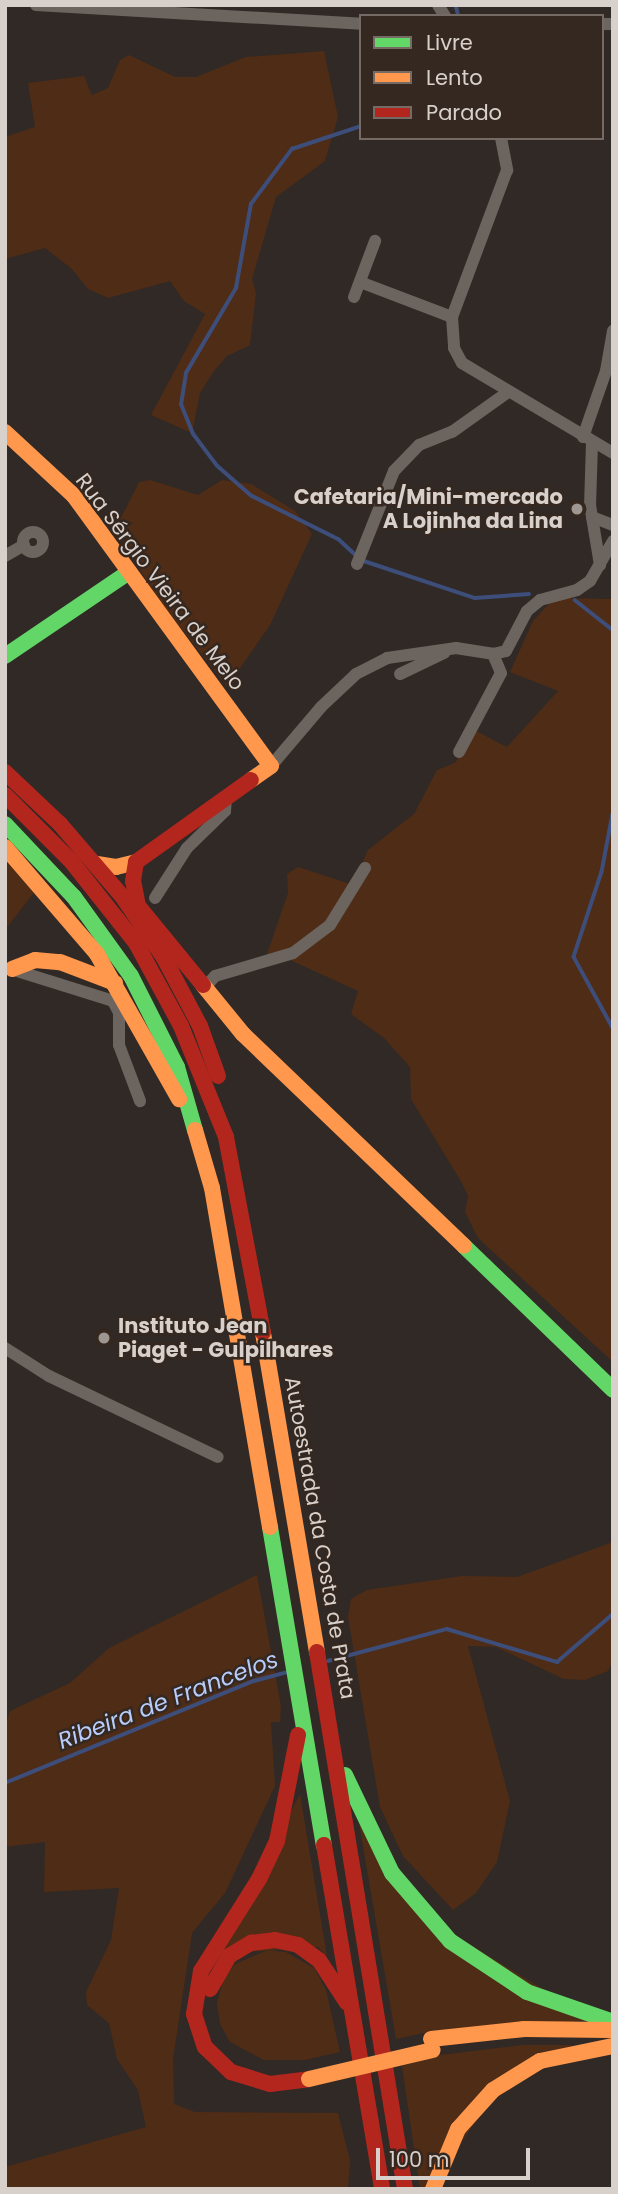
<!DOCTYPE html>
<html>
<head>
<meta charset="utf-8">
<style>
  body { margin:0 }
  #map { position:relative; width:618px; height:2194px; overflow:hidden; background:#302925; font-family:Poppins,sans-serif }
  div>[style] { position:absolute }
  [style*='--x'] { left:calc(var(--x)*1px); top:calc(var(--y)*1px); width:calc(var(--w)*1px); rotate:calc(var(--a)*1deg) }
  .green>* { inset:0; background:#4f2c16 }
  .stream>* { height:3.5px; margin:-1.75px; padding:0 1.75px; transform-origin:1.75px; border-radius:1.75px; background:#3d4e7b }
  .street>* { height:12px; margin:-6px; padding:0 6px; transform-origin:6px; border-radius:6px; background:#6c645f }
  .street>.ring { margin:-6px; padding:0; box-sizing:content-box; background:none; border:12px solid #6c645f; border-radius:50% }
  .fast>* { height:16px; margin:-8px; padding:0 8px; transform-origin:8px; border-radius:8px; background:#63d668 }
  .slow>* { height:16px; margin:-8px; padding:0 8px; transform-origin:8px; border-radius:8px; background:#ff974d }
  .jam>* { height:16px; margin:-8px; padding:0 8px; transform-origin:8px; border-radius:8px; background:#b3261e }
  .slow-bridge>* { height:16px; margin:-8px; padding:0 8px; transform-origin:8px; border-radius:8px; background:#ff974d }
  .dots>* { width:19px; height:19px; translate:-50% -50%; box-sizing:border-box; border:4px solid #352820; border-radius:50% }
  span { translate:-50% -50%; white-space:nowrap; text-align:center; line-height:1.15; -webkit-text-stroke:5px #352820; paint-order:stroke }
  .poi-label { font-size:21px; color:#d8d0cb; font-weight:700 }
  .right { translate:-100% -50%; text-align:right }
  .left { translate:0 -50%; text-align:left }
  .street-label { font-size:21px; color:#d8d0cb }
  .water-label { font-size:23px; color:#b7ccfb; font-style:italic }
  .frame { position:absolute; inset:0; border:7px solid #d8d0cb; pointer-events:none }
  .legend { position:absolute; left:359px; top:14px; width:245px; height:126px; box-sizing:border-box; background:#352820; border:2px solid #766b64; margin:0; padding:9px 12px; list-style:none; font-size:21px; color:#d8d0cb }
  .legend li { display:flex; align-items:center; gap:14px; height:35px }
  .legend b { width:35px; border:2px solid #766b64 }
  .scale { position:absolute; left:376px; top:2148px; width:154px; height:32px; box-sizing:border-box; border:4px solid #d8d0cb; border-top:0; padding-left:9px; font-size:21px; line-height:24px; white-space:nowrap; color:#d8d0cb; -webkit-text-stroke:5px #352820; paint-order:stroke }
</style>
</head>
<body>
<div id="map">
  <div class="green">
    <i style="clip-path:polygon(324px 51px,338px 117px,325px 161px,276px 197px,252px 279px,256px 293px,250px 345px,227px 356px,214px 371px,200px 393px,192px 433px,151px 415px,205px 314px,184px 301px,170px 281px,108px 298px,88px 289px,72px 269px,45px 248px,5px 259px,5px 137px,35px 127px,28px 83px,84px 76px,92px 95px,108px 88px,120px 60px,129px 55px,175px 77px,196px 77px,246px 57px)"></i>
    <i style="clip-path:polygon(150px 480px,198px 495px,222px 480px,251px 484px,295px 511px,312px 534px,270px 625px,227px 687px,161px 602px,111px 527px,122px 516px,139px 482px)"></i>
    <i style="clip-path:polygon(554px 598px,613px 599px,613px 1362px,478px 1238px,465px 1212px,468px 1196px,462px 1183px,411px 1099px,410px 1067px,384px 1038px,351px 1014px,358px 991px,288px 959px,272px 961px,267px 954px,288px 893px,287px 874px,298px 867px,353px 885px,368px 850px,414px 814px,437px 770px,455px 763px,476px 731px,507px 747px,558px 691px,510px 672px,533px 621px)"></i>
    <i style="clip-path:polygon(5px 855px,36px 890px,5px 930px)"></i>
    <i style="clip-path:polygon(613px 1542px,613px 1660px,608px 1671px,585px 1680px,564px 1679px,496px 1647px,468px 1646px,510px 1801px,497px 1862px,476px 1893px,453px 1910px,403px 1856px,380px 1807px,348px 1617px,351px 1599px,367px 1590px,462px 1576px,517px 1577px)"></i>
    <i style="clip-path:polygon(257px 1575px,281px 1706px,280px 1722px,271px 1722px,275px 1786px,225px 1893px,192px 1933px,173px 2059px,174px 2104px,195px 2112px,338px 2113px,350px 2160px,348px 2189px,5px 2189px,5px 2167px,146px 2127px,138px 2090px,117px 2059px,109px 2023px,87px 2005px,86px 1992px,111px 1940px,119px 1888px,44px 1892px,45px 1842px,5px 1847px,5px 1728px,10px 1711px,70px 1683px,109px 1648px)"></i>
    <i style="clip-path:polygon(300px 1794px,327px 1956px,318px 1947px,217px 1954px)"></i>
    <i style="clip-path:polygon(359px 1823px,414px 1910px,593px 2020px,429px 2032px,396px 2039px)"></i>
    <i style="clip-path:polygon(268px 1950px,286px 1952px,314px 1968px,326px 1990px,340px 2052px,305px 2060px,264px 2060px,230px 2042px,220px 2024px,217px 2003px,223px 1980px,235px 1964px)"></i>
    <i style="clip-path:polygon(523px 2045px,573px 2045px,513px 2069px,428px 2189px,420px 2189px,402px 2066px,440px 2055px)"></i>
  </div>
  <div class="stream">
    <i style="--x:456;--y:5;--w:8;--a:76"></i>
    <i style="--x:355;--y:555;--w:22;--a:-137"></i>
    <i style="--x:339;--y:540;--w:98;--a:-153.4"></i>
    <i style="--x:251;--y:496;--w:45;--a:-138.6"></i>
    <i style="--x:217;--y:466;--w:40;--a:-127"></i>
    <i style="--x:193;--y:434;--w:31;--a:-112"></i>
    <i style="--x:181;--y:405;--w:32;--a:-81"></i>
    <i style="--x:186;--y:373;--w:99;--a:-59.5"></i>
    <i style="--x:236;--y:288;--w:85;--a:-79.9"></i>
    <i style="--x:251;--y:204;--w:69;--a:-53.3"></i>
    <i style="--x:292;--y:149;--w:73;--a:-18.4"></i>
    <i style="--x:361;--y:560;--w:120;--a:18.4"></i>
    <i style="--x:475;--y:598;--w:54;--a:-4.2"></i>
    <i style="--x:575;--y:600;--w:48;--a:38.3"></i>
    <i style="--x:613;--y:814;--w:59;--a:100.7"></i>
    <i style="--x:602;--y:872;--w:89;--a:108.2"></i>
    <i style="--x:574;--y:957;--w:81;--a:61.2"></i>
    <i style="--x:328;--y:1661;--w:123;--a:-15.1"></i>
    <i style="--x:447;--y:1629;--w:115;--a:16.7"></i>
    <i style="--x:557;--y:1662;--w:74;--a:-40.6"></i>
    <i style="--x:5;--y:1783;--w:269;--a:-22.3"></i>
    <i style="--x:254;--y:1681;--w:34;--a:-15"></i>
  </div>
  <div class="street">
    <i style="--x:36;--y:5;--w:326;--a:3.3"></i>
    <i style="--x:438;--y:5;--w:13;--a:58"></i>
    <i style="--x:602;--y:24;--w:11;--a:0"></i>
    <i style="--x:501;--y:138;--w:33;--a:79"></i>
    <i style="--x:507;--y:170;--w:157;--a:110.5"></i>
    <i style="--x:452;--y:317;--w:31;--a:86"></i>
    <i style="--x:454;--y:348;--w:17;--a:62"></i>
    <i style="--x:462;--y:363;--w:176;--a:30.8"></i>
    <i style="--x:360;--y:282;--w:98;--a:20.8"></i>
    <i style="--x:354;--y:297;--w:60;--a:-69.4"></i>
    <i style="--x:583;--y:437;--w:70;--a:-70.8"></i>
    <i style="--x:606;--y:371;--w:41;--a:-80.1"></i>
    <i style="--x:592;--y:443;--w:62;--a:91.8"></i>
    <i style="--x:590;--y:505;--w:61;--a:80.5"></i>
    <i style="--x:592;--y:517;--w:22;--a:21"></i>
    <i class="ring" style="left:23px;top:532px;width:8px;height:8px"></i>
    <i style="--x:5;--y:556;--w:22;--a:-30"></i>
    <i style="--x:357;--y:564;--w:100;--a:-68.3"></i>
    <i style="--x:394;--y:471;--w:36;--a:-46"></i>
    <i style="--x:419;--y:445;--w:35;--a:-22"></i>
    <i style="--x:452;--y:432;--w:69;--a:-35.5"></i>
    <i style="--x:400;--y:674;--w:49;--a:-25.5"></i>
    <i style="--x:459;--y:752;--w:89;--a:-62"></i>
    <i style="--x:501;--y:673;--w:21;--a:-113"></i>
    <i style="--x:271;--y:766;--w:77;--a:-49.7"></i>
    <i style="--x:321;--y:707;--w:48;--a:-43.3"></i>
    <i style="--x:356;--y:674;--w:35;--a:-27"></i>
    <i style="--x:387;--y:658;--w:70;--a:-8.2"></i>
    <i style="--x:456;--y:648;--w:37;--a:9"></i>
    <i style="--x:493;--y:654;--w:13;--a:-13"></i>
    <i style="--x:506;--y:651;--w:45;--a:-62.3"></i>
    <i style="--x:527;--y:611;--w:17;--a:-40"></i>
    <i style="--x:540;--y:600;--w:38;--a:-15"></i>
    <i style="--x:577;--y:590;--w:16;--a:-35"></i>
    <i style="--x:590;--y:581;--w:46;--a:-60.1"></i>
    <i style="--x:155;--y:898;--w:59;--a:-57.4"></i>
    <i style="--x:187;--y:848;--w:53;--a:-44.2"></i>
    <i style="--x:225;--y:811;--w:13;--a:-86"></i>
    <i style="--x:14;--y:970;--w:104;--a:17.4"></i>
    <i style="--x:113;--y:1001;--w:13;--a:63"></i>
    <i style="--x:119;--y:1013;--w:32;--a:90"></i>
    <i style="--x:119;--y:1045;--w:60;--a:69.4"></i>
    <i style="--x:204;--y:988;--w:16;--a:-47"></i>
    <i style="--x:215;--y:976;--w:81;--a:-16.4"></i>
    <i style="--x:293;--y:953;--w:46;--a:-37.1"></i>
    <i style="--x:330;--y:925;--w:67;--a:-58.4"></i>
    <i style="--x:5;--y:1348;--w:52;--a:32.5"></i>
    <i style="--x:49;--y:1376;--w:187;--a:25.6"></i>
  </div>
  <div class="fast">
    <i style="--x:5;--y:656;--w:150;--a:-34.1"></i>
    <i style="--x:5;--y:824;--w:100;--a:46.6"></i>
    <i style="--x:74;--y:897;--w:97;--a:54.2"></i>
    <i style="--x:131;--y:976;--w:102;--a:63.2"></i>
    <i style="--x:177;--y:1067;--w:66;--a:74.1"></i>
    <i style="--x:464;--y:1246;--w:207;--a:44"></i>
    <i style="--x:270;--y:1527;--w:323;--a:80.4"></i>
    <i style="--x:345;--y:1775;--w:109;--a:64.4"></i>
    <i style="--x:392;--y:1873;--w:89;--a:49.5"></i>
    <i style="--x:450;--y:1941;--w:92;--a:33.5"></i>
    <i style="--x:527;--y:1992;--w:91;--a:19.2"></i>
  </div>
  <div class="slow">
    <i style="--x:5;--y:432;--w:94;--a:42.8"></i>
    <i style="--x:74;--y:496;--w:334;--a:53.9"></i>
    <i style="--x:271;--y:766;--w:24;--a:145"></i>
    <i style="--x:5;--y:847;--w:141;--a:49.3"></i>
    <i style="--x:97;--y:954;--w:167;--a:60.5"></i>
    <i style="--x:97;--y:864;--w:19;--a:9"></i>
    <i style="--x:116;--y:867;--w:21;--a:-14"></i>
    <i style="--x:12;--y:969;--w:25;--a:-21"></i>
    <i style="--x:35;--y:960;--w:25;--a:5"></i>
    <i style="--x:60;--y:962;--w:59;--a:20.9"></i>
    <i style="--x:203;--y:985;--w:63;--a:50.8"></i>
    <i style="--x:243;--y:1034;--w:306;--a:43.8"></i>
    <i style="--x:195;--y:1130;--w:60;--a:73.7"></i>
    <i style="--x:212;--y:1188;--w:344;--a:80.3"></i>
    <i style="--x:263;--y:1333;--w:324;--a:80.4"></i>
    <i style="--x:431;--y:2039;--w:94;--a:-6.1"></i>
    <i style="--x:524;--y:2029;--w:86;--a:0.7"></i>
    <i style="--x:433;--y:2189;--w:65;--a:-67.4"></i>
    <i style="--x:458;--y:2129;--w:52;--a:-48.1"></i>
    <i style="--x:493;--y:2090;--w:55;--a:-31.7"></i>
    <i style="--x:540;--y:2061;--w:75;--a:-11.6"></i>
  </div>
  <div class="jam">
    <i style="--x:5;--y:772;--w:76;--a:43.4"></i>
    <i style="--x:60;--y:824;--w:95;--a:49.3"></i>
    <i style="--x:122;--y:896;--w:75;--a:55.9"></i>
    <i style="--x:164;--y:958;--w:77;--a:62.1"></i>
    <i style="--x:200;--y:1026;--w:53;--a:70.2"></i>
    <i style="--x:5;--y:795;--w:93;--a:45"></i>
    <i style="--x:71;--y:861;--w:105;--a:51.6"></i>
    <i style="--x:136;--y:943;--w:94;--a:61.5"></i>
    <i style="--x:181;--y:1026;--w:120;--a:67.9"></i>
    <i style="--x:226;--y:1137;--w:199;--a:79.3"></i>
    <i style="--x:203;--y:985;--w:102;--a:-129.4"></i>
    <i style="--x:138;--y:906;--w:25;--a:-101"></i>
    <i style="--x:133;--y:881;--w:19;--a:-81"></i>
    <i style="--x:136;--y:862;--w:141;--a:-35.5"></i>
    <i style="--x:317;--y:1652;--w:544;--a:80.69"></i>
    <i style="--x:298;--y:1735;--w:108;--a:101.2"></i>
    <i style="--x:277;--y:1841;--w:42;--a:115.3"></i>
    <i style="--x:259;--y:1879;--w:109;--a:122.2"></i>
    <i style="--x:201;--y:1971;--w:44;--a:99.2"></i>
    <i style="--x:194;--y:2014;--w:35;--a:72"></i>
    <i style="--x:205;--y:2047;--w:36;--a:44"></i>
    <i style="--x:231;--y:2072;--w:41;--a:17.1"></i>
    <i style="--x:270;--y:2084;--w:39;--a:-7"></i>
    <i style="--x:324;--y:1845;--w:349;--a:80.4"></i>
    <i style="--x:210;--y:1989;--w:38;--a:-60"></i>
    <i style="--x:229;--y:1956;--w:26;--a:-31"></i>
    <i style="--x:251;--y:1943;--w:24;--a:-7"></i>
    <i style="--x:275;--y:1940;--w:24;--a:12"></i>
    <i style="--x:298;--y:1945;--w:26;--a:36"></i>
    <i style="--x:319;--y:1960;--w:51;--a:56.9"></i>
  </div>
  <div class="slow-bridge">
    <i style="--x:309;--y:2079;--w:127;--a:-13.2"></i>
  </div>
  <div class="dots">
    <i style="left:577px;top:509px;background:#9d9691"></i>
    <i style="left:104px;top:1338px;background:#9d9691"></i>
  </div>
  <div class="poi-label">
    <span class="right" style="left:563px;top:509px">Cafetaria/Mini-mercado<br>A Lojinha da Lina</span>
    <span class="left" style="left:118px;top:1338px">Instituto Jean<br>Piaget - Gulpilhares</span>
  </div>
  <div class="street-label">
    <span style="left:160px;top:582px;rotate:53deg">Rua Sérgio Vieira de Melo</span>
    <span style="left:320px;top:1538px;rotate:80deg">Autoestrada da Costa de Prata</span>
  </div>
  <div class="water-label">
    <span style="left:168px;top:1700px;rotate:-21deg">Ribeira de Francelos</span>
  </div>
  <div class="frame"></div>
  <ul class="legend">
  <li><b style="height:9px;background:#63d668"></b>Livre</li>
  <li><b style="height:9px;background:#ff974d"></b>Lento</li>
  <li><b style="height:9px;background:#b3261e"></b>Parado</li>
  </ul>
  <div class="scale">100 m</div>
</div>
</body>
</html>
